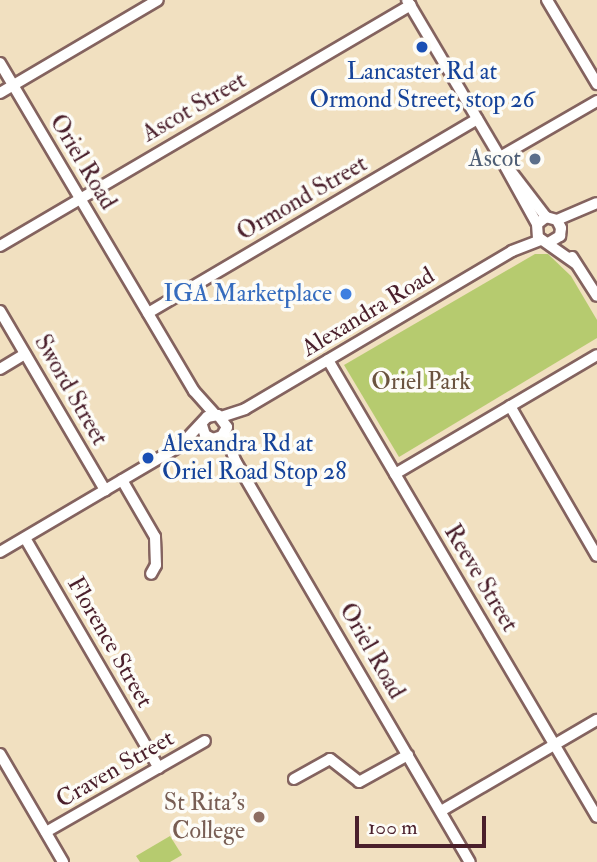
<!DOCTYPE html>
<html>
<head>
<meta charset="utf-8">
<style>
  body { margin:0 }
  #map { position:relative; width:597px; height:862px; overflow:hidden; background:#f1e0c0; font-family:"IM FELL Double Pica",serif }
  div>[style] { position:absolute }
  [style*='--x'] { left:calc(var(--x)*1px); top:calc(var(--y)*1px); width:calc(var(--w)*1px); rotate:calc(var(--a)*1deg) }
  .green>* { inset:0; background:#b6cb6f }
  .roads { filter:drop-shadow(2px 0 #84635f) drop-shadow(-2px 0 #84635f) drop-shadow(0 2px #84635f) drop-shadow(0 -2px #84635f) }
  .minor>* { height:10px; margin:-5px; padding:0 5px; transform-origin:5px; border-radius:5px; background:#fff }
  .dots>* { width:19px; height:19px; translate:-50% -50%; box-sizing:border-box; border:4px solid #fdfcf7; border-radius:50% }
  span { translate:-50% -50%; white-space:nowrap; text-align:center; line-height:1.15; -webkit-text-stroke:7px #fdfcf7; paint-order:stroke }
  .transit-label { font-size:24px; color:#164399 }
  .left { translate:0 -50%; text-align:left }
  .street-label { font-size:24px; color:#4a1f2b }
  .service-label { font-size:24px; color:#4e5e75 }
  .right { translate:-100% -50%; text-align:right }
  .shop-label { font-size:24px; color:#366cbe }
  .park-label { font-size:24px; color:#6a533f }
  .education-label { font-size:24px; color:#785e54 }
  .scale { position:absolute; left:355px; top:816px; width:131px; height:32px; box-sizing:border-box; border:4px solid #4a1f2b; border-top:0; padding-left:9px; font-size:21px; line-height:24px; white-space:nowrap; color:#4a1f2b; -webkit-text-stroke:5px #fdfcf7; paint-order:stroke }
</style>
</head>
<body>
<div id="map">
  <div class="green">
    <i style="clip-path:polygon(535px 254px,548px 254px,571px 276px,597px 320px,597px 338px,399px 457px,344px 365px)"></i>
    <i style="clip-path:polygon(170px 836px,182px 855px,170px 862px,140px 862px,136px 856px)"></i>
  </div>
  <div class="roads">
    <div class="minor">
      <i style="--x:407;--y:0;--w:182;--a:59.4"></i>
      <i style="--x:500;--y:157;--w:76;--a:52.5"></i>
      <i style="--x:547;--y:0;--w:98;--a:59.2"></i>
      <i style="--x:0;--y:63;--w:381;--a:59.4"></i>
      <i style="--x:194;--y:391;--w:31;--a:48"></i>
      <i style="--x:0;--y:93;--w:183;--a:-30.5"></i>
      <i style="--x:500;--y:157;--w:112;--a:-30"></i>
      <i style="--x:500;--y:157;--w:77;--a:61.1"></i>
      <i style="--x:557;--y:220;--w:43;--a:-23"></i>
      <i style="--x:550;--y:242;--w:12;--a:-31"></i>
      <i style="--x:560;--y:236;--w:8;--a:-83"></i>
      <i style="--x:561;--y:228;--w:9;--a:-117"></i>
      <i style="--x:557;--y:220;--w:11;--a:-165"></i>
      <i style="--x:546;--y:217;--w:11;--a:142"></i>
      <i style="--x:537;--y:224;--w:13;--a:86"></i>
      <i style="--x:538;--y:237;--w:45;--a:35.1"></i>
      <i style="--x:0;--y:246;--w:476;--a:-30.4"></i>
      <i style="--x:572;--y:257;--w:46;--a:57.3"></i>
      <i style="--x:0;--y:311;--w:208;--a:59.6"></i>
      <i style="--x:148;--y:313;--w:382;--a:-30.5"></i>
      <i style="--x:328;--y:360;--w:530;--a:59.52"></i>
      <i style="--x:0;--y:369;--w:29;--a:-31"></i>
      <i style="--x:510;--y:406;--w:173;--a:59.9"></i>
      <i style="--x:221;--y:417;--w:25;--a:-18"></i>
      <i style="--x:245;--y:409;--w:310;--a:-30.6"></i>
      <i style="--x:512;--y:251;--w:31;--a:-21"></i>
      <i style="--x:225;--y:434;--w:30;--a:69"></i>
      <i style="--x:236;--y:462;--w:463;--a:59.7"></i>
      <i style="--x:395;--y:474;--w:234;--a:-30.5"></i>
      <i style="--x:122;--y:480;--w:66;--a:59.9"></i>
      <i style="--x:155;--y:537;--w:28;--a:88"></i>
      <i style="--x:156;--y:565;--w:10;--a:119"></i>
      <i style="--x:25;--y:538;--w:266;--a:59.8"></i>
      <i style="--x:0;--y:552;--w:209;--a:-30.5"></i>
      <i style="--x:180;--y:446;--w:40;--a:-47"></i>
      <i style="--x:207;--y:417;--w:11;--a:-10"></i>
      <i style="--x:218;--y:415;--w:15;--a:53"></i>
      <i style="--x:227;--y:427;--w:10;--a:119"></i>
      <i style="--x:222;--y:436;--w:9;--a:162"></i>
      <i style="--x:213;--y:439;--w:9;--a:-153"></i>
      <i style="--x:205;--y:435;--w:10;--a:-107"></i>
      <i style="--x:0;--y:754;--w:125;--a:59.7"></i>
      <i style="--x:294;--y:779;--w:41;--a:-29.1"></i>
      <i style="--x:330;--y:759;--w:37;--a:38"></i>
      <i style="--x:359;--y:782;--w:56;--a:-28.9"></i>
      <i style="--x:441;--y:811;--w:181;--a:-30.3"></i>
      <i style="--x:46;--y:832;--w:183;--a:-29.8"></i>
    </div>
  </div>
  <div class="dots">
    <i style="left:422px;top:47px;background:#1a4fb4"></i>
    <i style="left:535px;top:159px;background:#5c6f8a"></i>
    <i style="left:346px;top:294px;background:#3f7fe0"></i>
    <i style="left:148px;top:458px;background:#1a4fb4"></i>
    <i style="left:259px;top:817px;background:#8d6e63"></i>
  </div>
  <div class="transit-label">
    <span style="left:422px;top:86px">Lancaster Rd at<br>Ormond Street, stop 26</span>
    <span class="left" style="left:162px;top:458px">Alexandra Rd at<br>Oriel Road Stop 28</span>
  </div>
  <div class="street-label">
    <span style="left:194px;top:107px;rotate:-30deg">Ascot Street</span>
    <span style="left:83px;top:162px;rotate:59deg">Oriel Road</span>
    <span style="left:302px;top:198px;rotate:-30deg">Ormond Street</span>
    <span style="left:368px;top:312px;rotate:-31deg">Alexandra Road</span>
    <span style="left:71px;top:390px;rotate:60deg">Sword Street</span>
    <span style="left:481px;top:578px;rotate:59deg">Reeve Street</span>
    <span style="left:110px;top:642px;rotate:60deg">Florence Street</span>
    <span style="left:372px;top:651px;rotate:60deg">Oriel Road</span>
    <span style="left:115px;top:769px;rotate:-30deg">Craven Street</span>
  </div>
  <div class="service-label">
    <span class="right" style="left:521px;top:159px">Ascot</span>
  </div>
  <div class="shop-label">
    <span class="right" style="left:332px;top:294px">IGA Marketplace</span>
  </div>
  <div class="park-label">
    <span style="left:421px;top:382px">Oriel Park</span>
  </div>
  <div class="education-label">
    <span class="right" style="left:245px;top:817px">St Rita's<br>College</span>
  </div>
  <div class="scale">100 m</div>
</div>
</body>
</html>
